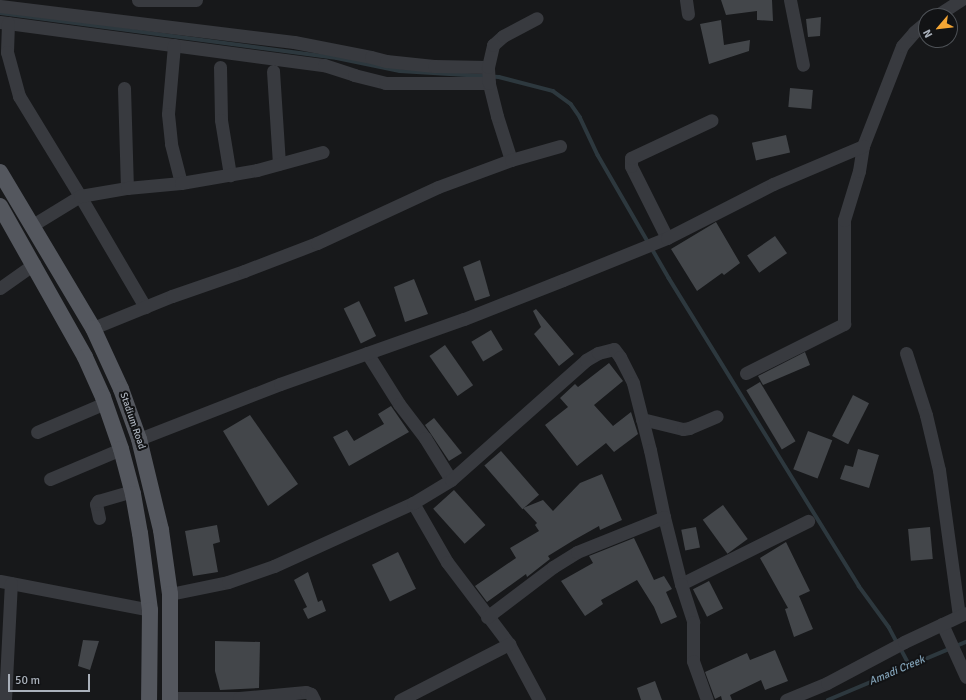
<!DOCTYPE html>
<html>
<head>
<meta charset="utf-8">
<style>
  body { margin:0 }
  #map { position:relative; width:966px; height:700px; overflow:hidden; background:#17181a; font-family:Signika,sans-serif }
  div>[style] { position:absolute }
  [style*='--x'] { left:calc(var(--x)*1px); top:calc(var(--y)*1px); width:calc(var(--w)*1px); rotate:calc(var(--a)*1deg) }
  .stream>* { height:3.5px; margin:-1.75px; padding:0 1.75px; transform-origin:1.75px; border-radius:1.75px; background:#2d383e }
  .building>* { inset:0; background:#43464a; transform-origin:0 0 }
  .minor>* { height:13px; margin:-6.5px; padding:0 6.5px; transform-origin:6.5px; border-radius:6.5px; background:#383a3f }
  .major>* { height:16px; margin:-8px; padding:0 8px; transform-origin:8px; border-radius:8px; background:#54575e }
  span { translate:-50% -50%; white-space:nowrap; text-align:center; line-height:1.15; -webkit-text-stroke:4px #121315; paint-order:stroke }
  .street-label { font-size:10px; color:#a9b0ba }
  .water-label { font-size:11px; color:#80a0b5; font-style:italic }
  .north { position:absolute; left:918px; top:8px; width:40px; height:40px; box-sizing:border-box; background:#121315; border:1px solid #4e5257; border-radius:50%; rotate:242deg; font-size:11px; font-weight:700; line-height:16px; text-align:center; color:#a9b0ba }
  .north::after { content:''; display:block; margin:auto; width:14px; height:18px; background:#f5a634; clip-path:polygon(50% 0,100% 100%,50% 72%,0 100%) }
  .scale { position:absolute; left:8px; top:674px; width:82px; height:18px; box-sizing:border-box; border:2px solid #a9b0ba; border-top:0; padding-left:5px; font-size:12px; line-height:14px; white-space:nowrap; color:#a9b0ba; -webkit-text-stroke:3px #121315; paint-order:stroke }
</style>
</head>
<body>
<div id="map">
  <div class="stream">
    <i style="--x:0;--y:13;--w:340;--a:7.6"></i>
    <i style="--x:337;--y:58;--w:64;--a:11.7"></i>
    <i style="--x:400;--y:71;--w:99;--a:3.5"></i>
    <i style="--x:499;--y:77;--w:56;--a:14.5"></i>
    <i style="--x:553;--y:91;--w:22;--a:36"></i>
    <i style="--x:571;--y:104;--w:16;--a:55"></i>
    <i style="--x:580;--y:117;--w:42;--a:64.7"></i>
    <i style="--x:598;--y:155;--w:142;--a:60"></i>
    <i style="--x:669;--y:278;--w:362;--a:58.3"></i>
    <i style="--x:859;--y:586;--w:51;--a:53.8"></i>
    <i style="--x:889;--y:627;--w:17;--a:62"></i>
    <i style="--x:900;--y:647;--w:21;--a:62"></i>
    <i style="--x:828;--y:700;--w:150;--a:-22.8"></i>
  </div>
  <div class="building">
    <i style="clip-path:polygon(721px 0,772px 0,773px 21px,757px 20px,757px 11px,726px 15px)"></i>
    <i style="clip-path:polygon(821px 17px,820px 36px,808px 37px,806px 19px)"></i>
    <i style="clip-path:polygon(721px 20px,724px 45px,750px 40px,749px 51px,709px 64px,700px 24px)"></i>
    <i style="left:790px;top:88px;width:23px;height:19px;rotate:5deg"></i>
    <i style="left:786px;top:135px;width:18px;height:35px;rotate:77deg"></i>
    <i style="clip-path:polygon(716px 222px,740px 263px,724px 275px,722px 273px,697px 291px,671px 249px)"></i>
    <i style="left:775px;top:236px;width:21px;height:34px;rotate:55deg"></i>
    <i style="clip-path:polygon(480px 260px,490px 296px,475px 301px,463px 267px)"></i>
    <i style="clip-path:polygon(414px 279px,428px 314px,405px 322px,394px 287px)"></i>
    <i style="left:359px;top:301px;width:39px;height:17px;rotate:64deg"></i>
    <i style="clip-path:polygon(536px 309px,574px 354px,559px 366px,534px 334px,541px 327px,533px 311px)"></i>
    <i style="left:491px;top:330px;width:23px;height:23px;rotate:59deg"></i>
    <i style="left:445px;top:345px;width:49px;height:19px;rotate:55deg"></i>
    <i style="clip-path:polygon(805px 352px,810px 365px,763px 385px,758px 376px)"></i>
    <i style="clip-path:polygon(609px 363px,623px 381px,594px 405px,613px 426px,631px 412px,638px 434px,614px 452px,606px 443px,577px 466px,545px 425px,568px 407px,560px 398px,575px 384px,578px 387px)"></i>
    <i style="left:760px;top:382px;width:69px;height:16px;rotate:59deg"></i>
    <i style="left:853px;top:395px;width:18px;height:46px;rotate:27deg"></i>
    <i style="clip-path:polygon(391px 406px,409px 432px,349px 466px,333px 437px,347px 430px,354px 441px,384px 424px,378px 414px)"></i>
    <i style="clip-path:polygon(250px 415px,298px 484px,268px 506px,223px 431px)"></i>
    <i style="clip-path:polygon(434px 418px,462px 453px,449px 461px,425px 425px)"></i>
    <i style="left:808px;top:431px;width:26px;height:41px;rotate:21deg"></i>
    <i style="clip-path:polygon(858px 449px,879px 455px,869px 488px,840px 479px,845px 465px,853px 467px)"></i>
    <i style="left:501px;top:451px;width:58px;height:22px;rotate:49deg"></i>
    <i style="clip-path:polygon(602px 474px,622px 520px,600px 530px,599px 526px,574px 540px,548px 556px,550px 559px,527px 577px,526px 574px,487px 602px,475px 586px,516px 558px,510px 548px,539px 531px,535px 525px,537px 523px,523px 508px,543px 500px,553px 511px,580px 483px)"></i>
    <i style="left:454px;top:490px;width:47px;height:28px;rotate:48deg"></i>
    <i style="left:723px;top:505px;width:42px;height:25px;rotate:54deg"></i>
    <i style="clip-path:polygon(217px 525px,220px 542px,213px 544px,218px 572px,193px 576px,185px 531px)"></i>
    <i style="left:696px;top:527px;width:21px;height:15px;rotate:79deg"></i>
    <i style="left:930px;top:527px;width:32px;height:22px;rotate:85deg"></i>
    <i style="clip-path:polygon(634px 538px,654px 580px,664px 576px,672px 589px,666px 592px,677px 617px,661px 624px,654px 607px,637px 580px,601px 600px,603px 604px,585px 616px,561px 581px,593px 563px,589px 556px)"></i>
    <i style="clip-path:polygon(786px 542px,810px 591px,799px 596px,813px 629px,794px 637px,785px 609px,788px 608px,760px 558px)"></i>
    <i style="left:398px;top:552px;width:41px;height:29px;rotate:64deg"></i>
    <i style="clip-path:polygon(308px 572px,318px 602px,322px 600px,326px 611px,308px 619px,303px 609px,307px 607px,294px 580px)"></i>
    <i style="left:709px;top:581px;width:31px;height:18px;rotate:63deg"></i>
    <i style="clip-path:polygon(83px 640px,99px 641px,90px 670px,78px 666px)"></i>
    <i style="clip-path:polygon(215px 641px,260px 642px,259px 688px,220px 690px,215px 671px)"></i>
    <i style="clip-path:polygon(775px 650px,788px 681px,765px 690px,761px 680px,730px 695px,732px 700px,722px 700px,721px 696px,715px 699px,705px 672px,747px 653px,750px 660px)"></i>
    <i style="clip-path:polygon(655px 681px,662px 700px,641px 700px,637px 688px)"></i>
  </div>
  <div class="minor">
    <i style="--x:138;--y:0;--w:58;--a:0"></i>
    <i style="--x:686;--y:0;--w:14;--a:82"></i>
    <i style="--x:790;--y:0;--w:66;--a:78.7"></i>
    <i style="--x:0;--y:6;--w:296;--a:7"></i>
    <i style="--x:294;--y:42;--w:78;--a:11"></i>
    <i style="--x:371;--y:57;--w:16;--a:15"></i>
    <i style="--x:386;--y:61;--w:48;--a:5.9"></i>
    <i style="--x:434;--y:66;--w:54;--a:1.1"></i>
    <i style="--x:936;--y:16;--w:30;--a:-33"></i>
    <i style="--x:0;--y:22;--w:327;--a:7.6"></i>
    <i style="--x:324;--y:65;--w:32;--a:18"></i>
    <i style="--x:354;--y:75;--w:32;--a:14"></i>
    <i style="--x:385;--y:83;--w:104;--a:0"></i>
    <i style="--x:8;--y:23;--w:29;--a:92"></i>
    <i style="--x:7;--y:52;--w:46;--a:74.7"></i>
    <i style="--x:19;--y:96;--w:117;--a:58.6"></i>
    <i style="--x:80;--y:196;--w:129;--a:59.6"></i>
    <i style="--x:174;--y:45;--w:69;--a:95"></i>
    <i style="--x:168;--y:114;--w:30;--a:84"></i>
    <i style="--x:171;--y:144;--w:40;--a:75.6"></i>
    <i style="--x:220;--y:67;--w:53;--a:88.9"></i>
    <i style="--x:221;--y:120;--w:56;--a:80.7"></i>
    <i style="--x:273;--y:71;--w:93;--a:86.3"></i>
    <i style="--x:124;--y:88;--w:100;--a:88.3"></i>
    <i style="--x:511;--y:160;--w:46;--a:-107.7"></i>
    <i style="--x:497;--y:116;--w:34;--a:-104"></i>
    <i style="--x:489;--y:83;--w:16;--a:-94"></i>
    <i style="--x:488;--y:67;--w:23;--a:-77"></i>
    <i style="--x:493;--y:45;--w:13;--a:-42"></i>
    <i style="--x:503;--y:36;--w:38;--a:-28"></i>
    <i style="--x:31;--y:226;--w:57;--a:-31.5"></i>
    <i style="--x:80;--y:196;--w:48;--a:-9.7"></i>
    <i style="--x:127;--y:188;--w:54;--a:-5.3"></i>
    <i style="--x:181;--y:183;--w:77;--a:-9.7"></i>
    <i style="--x:257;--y:170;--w:68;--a:-15.3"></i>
    <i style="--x:667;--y:238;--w:80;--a:-116.6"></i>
    <i style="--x:631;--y:166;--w:8;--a:-90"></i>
    <i style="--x:631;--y:158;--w:89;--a:-25.1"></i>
    <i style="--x:0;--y:288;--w:42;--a:-35.2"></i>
    <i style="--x:93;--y:328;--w:85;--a:-22.1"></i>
    <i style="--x:172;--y:296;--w:76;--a:-19.1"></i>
    <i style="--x:244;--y:271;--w:78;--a:-21"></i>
    <i style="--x:317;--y:243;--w:133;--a:-24.8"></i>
    <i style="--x:438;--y:187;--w:78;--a:-20.3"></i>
    <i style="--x:511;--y:160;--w:51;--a:-15.9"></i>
    <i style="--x:367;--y:353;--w:60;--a:57.9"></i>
    <i style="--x:399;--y:404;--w:43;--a:52.6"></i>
    <i style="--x:425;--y:438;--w:49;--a:58.2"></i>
    <i style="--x:906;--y:353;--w:65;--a:72.1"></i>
    <i style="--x:926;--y:415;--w:57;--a:76.7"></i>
    <i style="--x:939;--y:470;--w:147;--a:82.2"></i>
    <i style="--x:746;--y:373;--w:110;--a:-26.6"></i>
    <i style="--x:844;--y:324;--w:104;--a:-90"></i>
    <i style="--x:844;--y:220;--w:51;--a:-73"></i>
    <i style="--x:859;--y:171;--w:25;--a:-81"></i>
    <i style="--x:863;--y:146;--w:107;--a:-68.7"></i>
    <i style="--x:902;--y:46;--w:18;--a:-49"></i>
    <i style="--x:914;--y:32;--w:16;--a:-40"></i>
    <i style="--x:642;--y:419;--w:42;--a:13.7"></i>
    <i style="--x:683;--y:429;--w:6;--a:-9"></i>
    <i style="--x:689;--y:428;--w:30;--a:-23"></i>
    <i style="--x:37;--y:432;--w:74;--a:-23.1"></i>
    <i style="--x:139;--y:439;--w:151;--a:-21.3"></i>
    <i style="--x:280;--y:384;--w:195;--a:-19.5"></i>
    <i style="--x:464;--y:319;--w:106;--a:-21.5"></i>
    <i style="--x:563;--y:280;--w:112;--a:-22"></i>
    <i style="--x:667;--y:238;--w:119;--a:-27"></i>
    <i style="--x:773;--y:184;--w:98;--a:-22.9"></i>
    <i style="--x:50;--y:479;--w:77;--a:-22.9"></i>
    <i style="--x:413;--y:503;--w:68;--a:60"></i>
    <i style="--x:447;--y:562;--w:103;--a:52.9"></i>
    <i style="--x:509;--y:644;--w:64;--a:61.8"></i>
    <i style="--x:99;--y:518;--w:14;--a:-102"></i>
    <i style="--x:96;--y:504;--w:4;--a:-56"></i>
    <i style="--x:98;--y:501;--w:35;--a:-16"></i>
    <i style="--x:0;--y:581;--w:153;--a:10.9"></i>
    <i style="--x:681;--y:584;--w:142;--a:-26.4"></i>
    <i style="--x:170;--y:594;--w:59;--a:-11.7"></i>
    <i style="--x:228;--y:582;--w:49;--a:-19.2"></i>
    <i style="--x:274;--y:566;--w:153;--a:-24.4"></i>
    <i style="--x:413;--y:503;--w:44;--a:-31.2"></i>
    <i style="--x:451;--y:480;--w:181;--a:-41.6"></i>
    <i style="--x:586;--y:360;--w:14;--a:-30"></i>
    <i style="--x:598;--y:353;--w:16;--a:-14"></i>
    <i style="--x:614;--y:349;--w:10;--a:53"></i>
    <i style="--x:620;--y:357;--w:29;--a:63"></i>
    <i style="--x:633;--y:383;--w:69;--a:75.8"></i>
    <i style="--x:650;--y:450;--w:68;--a:78.2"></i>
    <i style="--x:664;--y:517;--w:69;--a:75.8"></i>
    <i style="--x:681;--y:584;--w:40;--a:72"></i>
    <i style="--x:693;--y:622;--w:39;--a:90"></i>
    <i style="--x:693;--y:661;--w:41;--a:70.3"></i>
    <i style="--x:487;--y:617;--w:83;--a:-37.1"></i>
    <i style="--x:553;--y:567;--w:28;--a:-32"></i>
    <i style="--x:577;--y:552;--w:94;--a:-21.9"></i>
    <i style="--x:942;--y:624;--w:58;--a:65.6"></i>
    <i style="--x:170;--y:698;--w:69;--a:0"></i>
    <i style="--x:239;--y:698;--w:67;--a:-5.1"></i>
    <i style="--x:306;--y:692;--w:5;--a:22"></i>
    <i style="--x:311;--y:694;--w:7;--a:63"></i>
    <i style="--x:5;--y:700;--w:117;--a:-87.1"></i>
    <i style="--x:400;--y:700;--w:123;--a:-27.2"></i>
    <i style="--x:786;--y:700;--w:44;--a:-22.5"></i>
    <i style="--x:827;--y:683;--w:87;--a:-28"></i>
    <i style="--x:904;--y:642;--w:68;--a:-25.1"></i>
  </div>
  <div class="major">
    <i style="--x:0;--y:172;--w:182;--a:59.2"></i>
    <i style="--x:93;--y:328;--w:67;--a:65.3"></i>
    <i style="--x:121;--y:389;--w:53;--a:70.2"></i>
    <i style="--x:139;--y:439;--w:94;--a:76.4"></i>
    <i style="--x:161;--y:530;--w:65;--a:82"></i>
    <i style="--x:170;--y:594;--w:106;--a:90"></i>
    <i style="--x:0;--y:206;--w:173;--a:60.6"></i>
    <i style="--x:85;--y:357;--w:44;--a:65.8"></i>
    <i style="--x:103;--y:397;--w:55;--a:70.9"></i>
    <i style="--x:121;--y:449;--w:47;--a:75.1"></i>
    <i style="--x:133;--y:494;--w:40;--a:80"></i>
    <i style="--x:140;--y:533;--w:78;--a:82.6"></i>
    <i style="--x:150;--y:610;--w:90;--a:90.6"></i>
  </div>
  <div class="street-label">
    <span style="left:132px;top:421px;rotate:71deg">Stadium Road</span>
  </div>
  <div class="water-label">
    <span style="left:897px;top:671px;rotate:-23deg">Amadi Creek</span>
  </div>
  <div class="north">N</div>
  <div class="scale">50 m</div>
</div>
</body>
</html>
